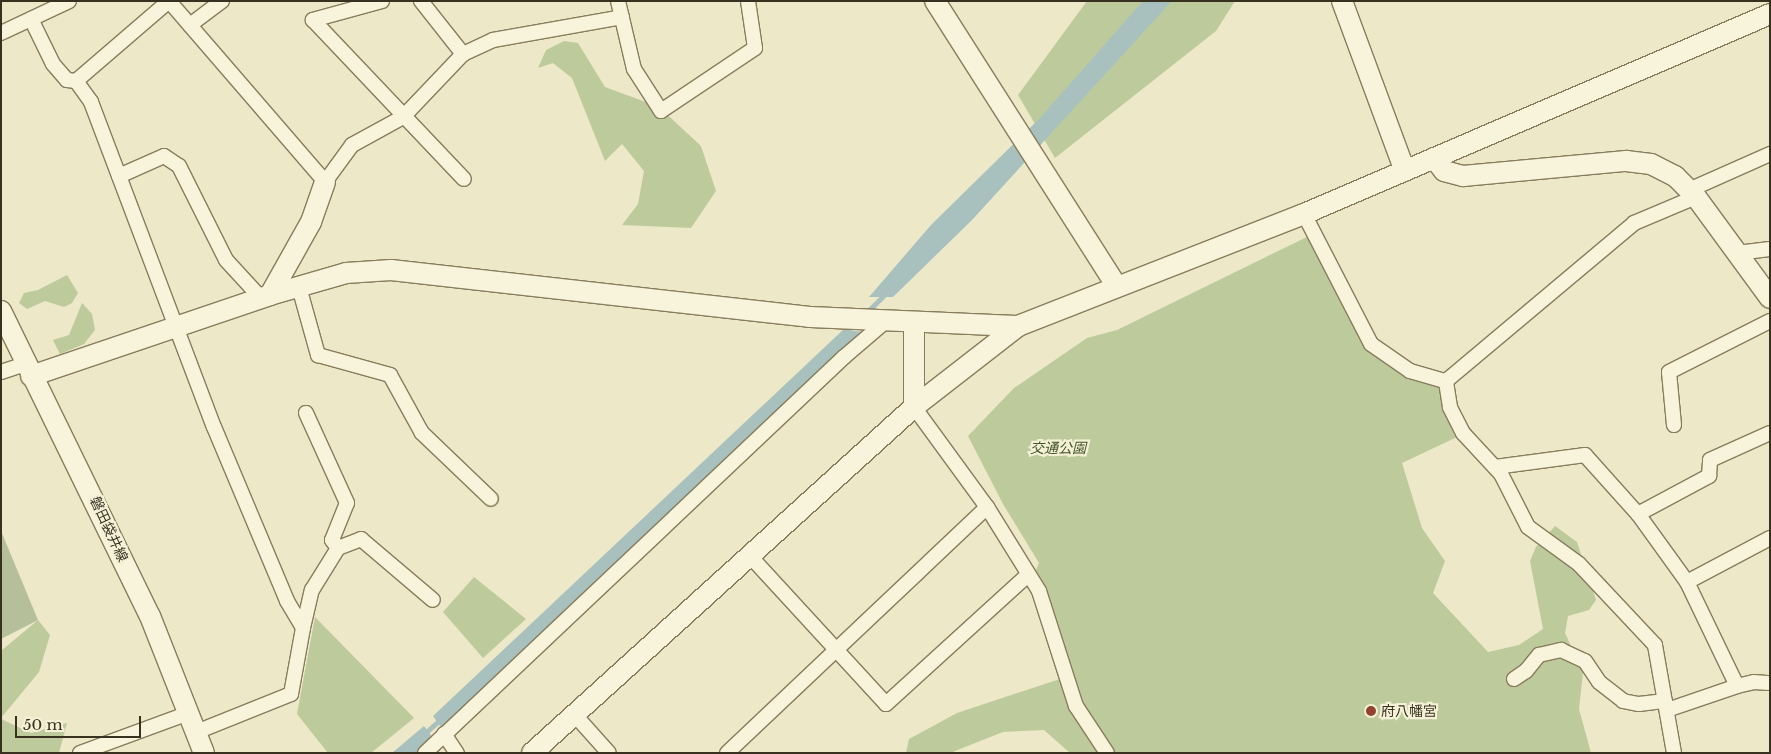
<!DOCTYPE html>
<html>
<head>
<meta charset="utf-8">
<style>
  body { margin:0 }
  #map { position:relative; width:1771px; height:754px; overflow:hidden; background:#ede8c7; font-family:"Libre Baskerville","Noto Sans JP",serif }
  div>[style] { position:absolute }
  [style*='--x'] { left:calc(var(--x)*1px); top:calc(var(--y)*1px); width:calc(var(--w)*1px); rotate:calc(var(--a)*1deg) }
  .green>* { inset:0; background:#bdcb9c }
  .cemetery>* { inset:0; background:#b5c09a }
  .water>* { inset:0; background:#a8c1be }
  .stream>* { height:5px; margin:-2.5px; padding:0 2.5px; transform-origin:2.5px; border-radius:2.5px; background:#a8c1be }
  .roads { filter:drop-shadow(1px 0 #887c5d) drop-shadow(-1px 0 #887c5d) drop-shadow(0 1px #887c5d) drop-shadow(0 -1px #887c5d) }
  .street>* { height:14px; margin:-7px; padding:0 7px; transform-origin:7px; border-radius:7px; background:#f8f4db }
  .secondary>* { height:20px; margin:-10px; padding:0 10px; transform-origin:10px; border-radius:10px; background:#f8f4db }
  .dots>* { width:14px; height:14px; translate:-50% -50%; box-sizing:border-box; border:2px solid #f4f1d7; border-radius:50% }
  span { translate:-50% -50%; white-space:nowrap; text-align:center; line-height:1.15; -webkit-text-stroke:4.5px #f4f1d7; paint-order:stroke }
  .park-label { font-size:14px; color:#415428; font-style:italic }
  .street-label { font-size:14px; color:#393120 }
  .poi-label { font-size:14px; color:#393120 }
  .left { translate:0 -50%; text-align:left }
  .frame { position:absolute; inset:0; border:2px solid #393120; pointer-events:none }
  .scale { position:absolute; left:15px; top:716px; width:126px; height:22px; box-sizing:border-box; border:2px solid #393120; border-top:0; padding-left:6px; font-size:15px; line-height:18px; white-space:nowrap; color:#393120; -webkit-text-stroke:4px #f4f1d7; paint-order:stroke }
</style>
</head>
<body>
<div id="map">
  <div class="green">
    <i style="clip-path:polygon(1087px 1px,1235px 1px,1216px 31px,1055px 158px,1018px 95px)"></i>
    <i style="clip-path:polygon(564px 41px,578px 43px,605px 87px,659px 107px,701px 146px,716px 191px,691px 228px,622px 225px,638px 204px,644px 171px,622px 144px,605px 161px,572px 78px,553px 63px,538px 68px,546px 50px)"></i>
    <i style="clip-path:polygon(1309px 236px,1367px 350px,1417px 374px,1446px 381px,1450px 407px,1472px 430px,1402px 463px,1422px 528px,1445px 561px,1433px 593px,1488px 652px,1519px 645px,1543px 629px,1530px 561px,1536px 547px,1555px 526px,1577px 542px,1596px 600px,1589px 610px,1568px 616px,1565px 633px,1583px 672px,1579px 709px,1591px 753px,1070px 753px,1044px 730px,1003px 732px,950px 753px,906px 753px,909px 739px,957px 713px,1063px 678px,1032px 579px,1039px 563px,1003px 504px,968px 436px,1014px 388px,1087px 338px,1117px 330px)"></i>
    <i style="clip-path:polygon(67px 275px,78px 293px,72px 303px,64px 307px,45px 301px,27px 309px,19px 303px,24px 293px,38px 290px)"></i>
    <i style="clip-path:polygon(82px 303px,92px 314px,95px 330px,84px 344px,60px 354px,53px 340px,69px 335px)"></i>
    <i style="clip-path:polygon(474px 577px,526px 619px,483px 658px,443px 612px)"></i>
    <i style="clip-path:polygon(315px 617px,414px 718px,371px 753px,328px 753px,297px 714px)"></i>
    <i style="clip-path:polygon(38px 620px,50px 635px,39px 672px,1px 718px,1px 651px)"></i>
    <i style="clip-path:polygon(1px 719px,31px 733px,67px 723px,59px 753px,1px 753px)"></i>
  </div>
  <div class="cemetery">
    <i style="clip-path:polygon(1px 531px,38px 620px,1px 639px)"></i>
  </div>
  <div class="water">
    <i style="clip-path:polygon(1143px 1px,1172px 1px,972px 220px,893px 297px,869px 297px,931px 225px,1039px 119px)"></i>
    <i style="clip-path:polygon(844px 329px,862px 332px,864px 341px,442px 729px,433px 716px)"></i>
    <i style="clip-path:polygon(424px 726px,436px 742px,422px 753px,392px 753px)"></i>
  </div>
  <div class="stream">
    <i style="--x:866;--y:313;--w:28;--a:-45"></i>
    <i style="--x:424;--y:734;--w:24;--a:-42"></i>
  </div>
  <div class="roads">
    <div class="street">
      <i style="--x:169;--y:1;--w:123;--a:139.3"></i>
      <i style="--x:76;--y:81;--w:26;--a:54"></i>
      <i style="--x:91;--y:102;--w:347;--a:69.3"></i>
      <i style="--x:214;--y:427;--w:189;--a:67.2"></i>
      <i style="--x:287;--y:601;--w:31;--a:59"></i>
      <i style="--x:303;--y:628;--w:67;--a:100.3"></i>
      <i style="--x:291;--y:694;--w:102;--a:158.2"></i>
      <i style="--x:169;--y:1;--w:239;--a:49.2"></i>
      <i style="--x:325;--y:182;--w:46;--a:-53.9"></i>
      <i style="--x:352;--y:145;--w:58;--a:-28.8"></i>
      <i style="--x:403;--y:117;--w:87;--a:-46.4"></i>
      <i style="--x:463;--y:54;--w:33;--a:-25"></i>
      <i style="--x:493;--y:40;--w:131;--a:-10.1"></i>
      <i style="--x:382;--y:1;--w:72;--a:164.6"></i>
      <i style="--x:313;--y:20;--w:219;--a:46.5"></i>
      <i style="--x:421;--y:1;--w:68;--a:51.6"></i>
      <i style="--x:618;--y:1;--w:70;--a:76.8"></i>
      <i style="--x:634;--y:69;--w:50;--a:57.3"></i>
      <i style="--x:661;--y:111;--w:113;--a:-33.8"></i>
      <i style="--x:755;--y:48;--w:48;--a:-98.5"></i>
      <i style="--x:31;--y:19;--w:50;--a:63.9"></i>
      <i style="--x:53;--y:64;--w:21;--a:49"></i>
      <i style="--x:67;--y:80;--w:9;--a:6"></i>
      <i style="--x:190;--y:25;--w:40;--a:-37"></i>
      <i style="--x:1;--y:33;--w:75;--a:-25.2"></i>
      <i style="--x:119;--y:176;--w:49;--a:-24"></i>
      <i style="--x:164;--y:156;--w:18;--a:34"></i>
      <i style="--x:179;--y:166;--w:105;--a:63.4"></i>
      <i style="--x:226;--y:260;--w:52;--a:47.4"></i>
      <i style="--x:1689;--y:190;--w:89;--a:-24"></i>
      <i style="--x:1304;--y:214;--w:146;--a:62.7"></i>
      <i style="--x:1371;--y:344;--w:47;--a:34.7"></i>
      <i style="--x:1410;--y:371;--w:37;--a:16"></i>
      <i style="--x:1737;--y:253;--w:33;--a:-7"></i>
      <i style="--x:299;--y:287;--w:71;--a:74.4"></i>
      <i style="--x:318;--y:355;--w:75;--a:15.5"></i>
      <i style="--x:390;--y:375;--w:66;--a:61.1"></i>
      <i style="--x:422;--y:433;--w:95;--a:43.7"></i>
      <i style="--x:1;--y:372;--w:26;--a:-18"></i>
      <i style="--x:914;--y:407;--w:124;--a:53.9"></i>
      <i style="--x:987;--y:507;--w:99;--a:58.2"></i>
      <i style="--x:1039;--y:591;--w:121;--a:72.2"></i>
      <i style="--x:1076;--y:706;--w:56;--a:56.6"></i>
      <i style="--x:1674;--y:425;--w:53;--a:-95.4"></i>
      <i style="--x:1669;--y:372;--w:113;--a:-26.8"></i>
      <i style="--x:1495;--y:467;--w:91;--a:-7.6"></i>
      <i style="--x:1585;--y:455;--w:79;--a:48.1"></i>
      <i style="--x:1638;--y:514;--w:84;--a:54.2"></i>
      <i style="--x:1687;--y:582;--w:115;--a:64.3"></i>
      <i style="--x:1638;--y:514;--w:81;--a:-28.2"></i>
      <i style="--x:1709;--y:476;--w:16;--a:-86"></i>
      <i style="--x:1710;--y:460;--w:66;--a:-24.2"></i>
      <i style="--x:338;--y:548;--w:25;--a:-21"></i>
      <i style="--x:361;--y:539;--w:94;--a:40.3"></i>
      <i style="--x:750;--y:556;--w:201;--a:47.4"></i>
      <i style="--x:886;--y:704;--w:192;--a:-42.3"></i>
      <i style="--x:1687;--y:582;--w:94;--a:-27.9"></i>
      <i style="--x:303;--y:628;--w:39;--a:-77"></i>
      <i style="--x:312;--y:590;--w:49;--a:-58.2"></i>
      <i style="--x:338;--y:548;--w:10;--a:-127"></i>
      <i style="--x:332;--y:540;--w:40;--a:-68"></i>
      <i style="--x:347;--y:503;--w:99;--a:-114.5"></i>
      <i style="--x:1514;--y:679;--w:14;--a:-34"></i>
      <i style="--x:1526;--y:671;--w:21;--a:-51"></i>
      <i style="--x:1539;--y:655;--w:23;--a:-13"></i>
      <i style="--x:1561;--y:650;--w:26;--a:25"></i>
      <i style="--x:1585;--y:661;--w:25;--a:56"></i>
      <i style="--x:1599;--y:682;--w:31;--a:38"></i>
      <i style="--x:1623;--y:701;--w:16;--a:11"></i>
      <i style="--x:1639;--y:704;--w:26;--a:-7"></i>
      <i style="--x:1667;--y:710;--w:74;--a:-18.9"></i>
      <i style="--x:1737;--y:686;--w:17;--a:-13"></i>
      <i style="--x:1754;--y:682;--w:16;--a:4"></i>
      <i style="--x:574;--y:714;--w:52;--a:48.1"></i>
      <i style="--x:444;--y:734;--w:23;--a:56"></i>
      <i style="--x:80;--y:753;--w:116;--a:-20.2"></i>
      <i style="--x:425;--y:753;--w:577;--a:-43.38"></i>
      <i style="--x:844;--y:357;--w:55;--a:-40.6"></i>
      <i style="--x:727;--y:753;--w:358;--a:-43.4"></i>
      <i style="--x:1674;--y:753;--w:110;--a:-100"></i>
      <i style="--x:1655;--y:645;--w:111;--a:-133.2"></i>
      <i style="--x:1579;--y:564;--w:63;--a:-144"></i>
      <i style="--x:1528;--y:527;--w:59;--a:-117"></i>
      <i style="--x:1501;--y:474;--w:56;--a:-132.8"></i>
      <i style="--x:1463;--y:433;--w:29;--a:-117"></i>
      <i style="--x:1450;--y:407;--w:26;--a:-99"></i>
      <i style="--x:1446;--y:381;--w:246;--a:-40"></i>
      <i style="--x:1634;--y:223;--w:67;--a:-22.8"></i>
    </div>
    <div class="secondary">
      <i style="--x:935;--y:1;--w:337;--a:57.5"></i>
      <i style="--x:1342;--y:1;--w:181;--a:69.7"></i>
      <i style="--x:1434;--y:158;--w:16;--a:52"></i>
      <i style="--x:1444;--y:171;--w:20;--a:15"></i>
      <i style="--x:1463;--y:176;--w:164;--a:-5.3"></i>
      <i style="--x:1626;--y:161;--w:25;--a:7"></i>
      <i style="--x:1651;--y:164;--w:27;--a:27"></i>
      <i style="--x:1675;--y:176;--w:30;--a:45"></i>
      <i style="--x:1696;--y:197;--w:125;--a:53.8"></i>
      <i style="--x:270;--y:295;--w:84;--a:-60.7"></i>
      <i style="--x:311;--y:222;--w:42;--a:-70.7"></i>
      <i style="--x:1;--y:311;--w:339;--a:64"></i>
      <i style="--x:150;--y:616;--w:147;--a:68.5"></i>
      <i style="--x:914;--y:323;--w:84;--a:90"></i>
      <i style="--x:31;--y:376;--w:252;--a:-18.7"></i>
      <i style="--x:270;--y:295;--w:79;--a:-16.1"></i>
      <i style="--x:346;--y:273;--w:45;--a:-3.8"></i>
      <i style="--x:391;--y:270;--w:421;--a:6.4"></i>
      <i style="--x:809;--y:317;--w:209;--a:2.5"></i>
      <i style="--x:532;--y:753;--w:515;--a:-42.17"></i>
      <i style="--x:914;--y:407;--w:132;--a:-37.9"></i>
      <i style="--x:1018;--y:326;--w:307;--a:-21.4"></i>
      <i style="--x:1304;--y:214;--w:507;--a:-23.23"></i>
    </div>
  </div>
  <div class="dots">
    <i style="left:1371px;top:711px;background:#944130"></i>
  </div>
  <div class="park-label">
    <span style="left:1058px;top:448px">交通公園</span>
  </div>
  <div class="street-label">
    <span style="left:109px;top:529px;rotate:65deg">磐田袋井線</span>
  </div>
  <div class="poi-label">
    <span class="left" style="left:1381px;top:711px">府八幡宮</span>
  </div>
  <div class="frame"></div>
  <div class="scale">50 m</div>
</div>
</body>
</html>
